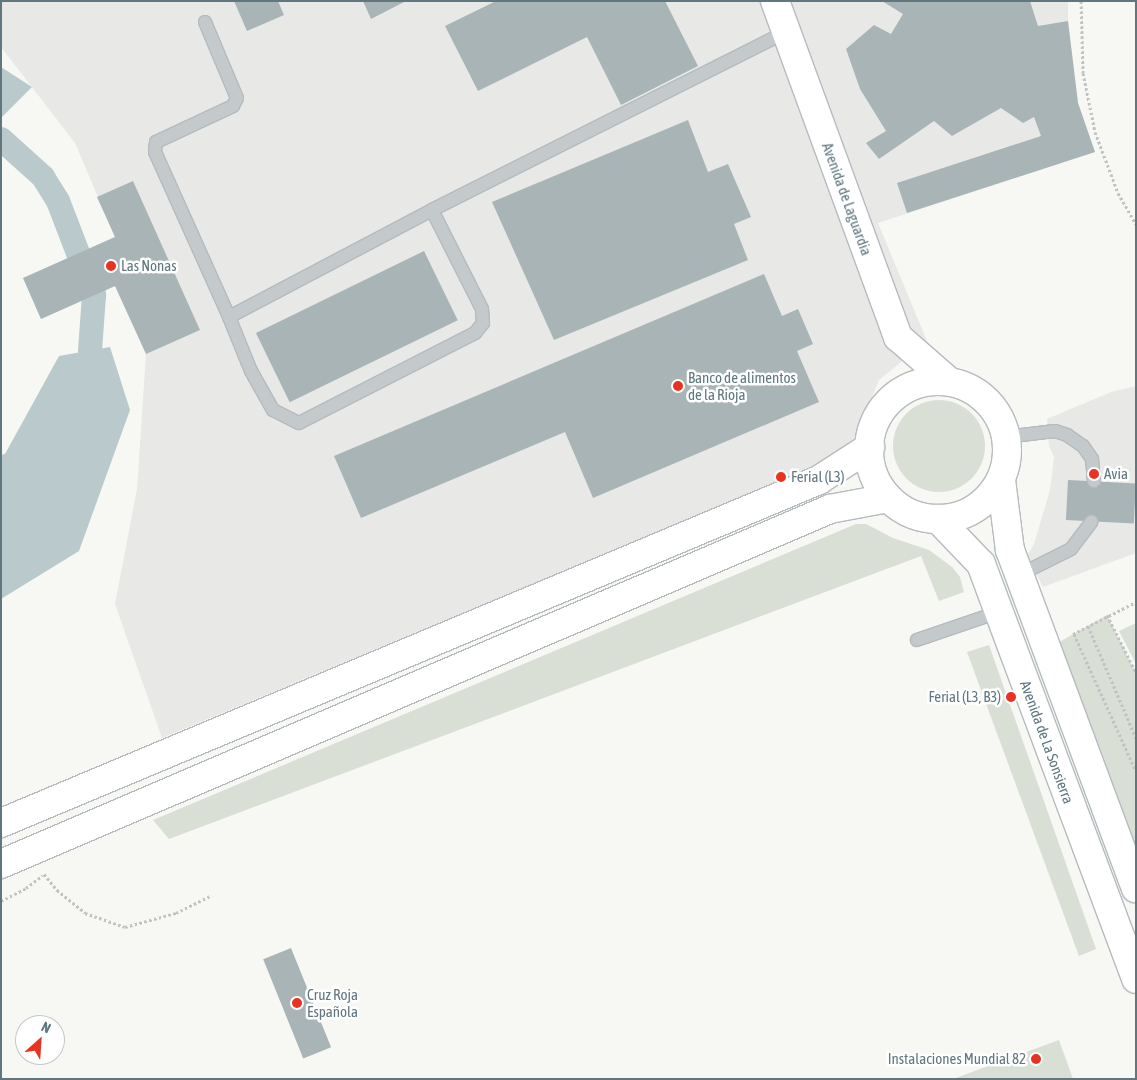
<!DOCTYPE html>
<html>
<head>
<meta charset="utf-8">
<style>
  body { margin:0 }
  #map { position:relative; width:1137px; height:1080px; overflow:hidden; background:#f7f7f4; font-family:"Asap Condensed",sans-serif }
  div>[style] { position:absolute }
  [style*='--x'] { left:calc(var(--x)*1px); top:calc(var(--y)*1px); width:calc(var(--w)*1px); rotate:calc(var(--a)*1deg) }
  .built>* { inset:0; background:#e8e8e7 }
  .green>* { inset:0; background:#d9dfd4 }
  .round { border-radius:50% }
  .water>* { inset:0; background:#bac9cb }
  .canal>* { height:24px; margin:-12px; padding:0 12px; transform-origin:12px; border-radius:12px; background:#bac9cb }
  .building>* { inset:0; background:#a9b4b7; transform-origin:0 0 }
  .path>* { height:3px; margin-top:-1.5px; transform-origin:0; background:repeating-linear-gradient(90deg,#c0c2c4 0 2.5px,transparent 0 5px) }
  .roads { filter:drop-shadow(1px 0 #b5bbbe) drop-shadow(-1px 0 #b5bbbe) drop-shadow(0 1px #b5bbbe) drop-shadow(0 -1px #b5bbbe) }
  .lane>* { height:12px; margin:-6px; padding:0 6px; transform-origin:6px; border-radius:6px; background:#c4c9cb }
  .primary>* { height:28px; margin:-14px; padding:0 14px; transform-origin:14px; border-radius:14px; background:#fff }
  .primary>.ring { margin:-14px; padding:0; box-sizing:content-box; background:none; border:28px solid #fff; border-radius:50% }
  .dots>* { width:14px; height:14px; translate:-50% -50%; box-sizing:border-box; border:2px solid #fff; border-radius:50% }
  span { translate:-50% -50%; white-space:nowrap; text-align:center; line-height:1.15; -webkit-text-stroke:5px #fff; paint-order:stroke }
  .street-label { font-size:15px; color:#617780 }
  .poi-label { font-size:15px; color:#617780 }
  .left { translate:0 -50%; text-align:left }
  .right { translate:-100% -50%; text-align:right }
  .frame { position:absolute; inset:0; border:2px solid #617780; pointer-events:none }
  .north { position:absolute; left:15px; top:1015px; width:50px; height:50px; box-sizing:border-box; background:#fff; border:1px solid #c0c9cc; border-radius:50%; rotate:26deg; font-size:14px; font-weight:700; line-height:20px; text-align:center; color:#617780 }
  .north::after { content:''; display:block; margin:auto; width:18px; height:22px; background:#e93221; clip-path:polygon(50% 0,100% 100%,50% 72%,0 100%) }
</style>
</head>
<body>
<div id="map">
  <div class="built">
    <i style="clip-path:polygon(1px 1px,1068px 1px,1068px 21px,1078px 103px,1095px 152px,878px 223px,927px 341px,879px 380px,857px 434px,842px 455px,162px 738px,115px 604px,137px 489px,146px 354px,115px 286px,41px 319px,23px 278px,115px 237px,75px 143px,1px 47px)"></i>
    <i style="clip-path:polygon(1136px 386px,1136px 553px,1043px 587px,1027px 556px,1034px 544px,1050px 490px,1054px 457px,1049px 446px,1047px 419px,1111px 392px)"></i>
  </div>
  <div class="green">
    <i class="round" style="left:893px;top:400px;width:92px;height:92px"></i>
    <i style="clip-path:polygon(856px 524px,866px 524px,893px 538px,929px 550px,952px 567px,960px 577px,964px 592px,939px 601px,921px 556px,169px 839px,153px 820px)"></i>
    <i style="clip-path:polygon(1107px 615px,1136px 673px,1136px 888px,1047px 649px)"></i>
    <i style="clip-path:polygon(1136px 623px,1136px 664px,1119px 631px)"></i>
    <i style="clip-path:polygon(989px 645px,1096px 949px,1079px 956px,967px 652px)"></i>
    <i style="clip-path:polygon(1059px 1040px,1073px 1079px,953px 1079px)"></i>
  </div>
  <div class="water">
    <i style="clip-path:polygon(1px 67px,32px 87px,1px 118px)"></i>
    <i style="clip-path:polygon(110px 347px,130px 410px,79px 551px,1px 599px,1px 455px,5px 454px,59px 356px)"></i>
  </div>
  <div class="canal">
    <i style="--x:1;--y:139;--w:57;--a:42.1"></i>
    <i style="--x:43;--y:177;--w:28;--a:58"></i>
    <i style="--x:58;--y:201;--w:101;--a:69"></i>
    <i style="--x:94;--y:295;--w:56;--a:94.1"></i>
  </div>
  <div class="building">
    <i style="clip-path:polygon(234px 1px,278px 1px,284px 15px,247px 31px)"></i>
    <i style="clip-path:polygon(363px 1px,406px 1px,371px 19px)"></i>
    <i style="clip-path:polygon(496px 1px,665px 1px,698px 66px,621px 105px,587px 37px,478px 91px,445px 26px)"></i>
    <i style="clip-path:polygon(882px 1px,1030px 1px,1038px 26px,1068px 21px,1078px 103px,1095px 152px,907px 213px,897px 183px,1041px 136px,1034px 117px,1023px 123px,1001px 108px,952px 136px,934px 121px,879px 159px,866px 143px,886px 131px,860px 89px,846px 49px,874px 25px,891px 34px,903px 14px)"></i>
    <i style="clip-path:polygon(688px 120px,708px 172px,728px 164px,751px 217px,734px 224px,748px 260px,554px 340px,492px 202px)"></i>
    <i style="clip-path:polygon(133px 181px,200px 330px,146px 354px,115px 286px,41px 319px,23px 278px,115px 237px,97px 197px)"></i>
    <i style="left:424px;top:251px;width:77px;height:187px;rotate:64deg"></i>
    <i style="clip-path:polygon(764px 274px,782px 316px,798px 309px,813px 344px,797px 351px,819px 402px,593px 498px,565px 432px,361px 518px,334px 456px)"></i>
    <i style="left:1068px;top:480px;width:68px;height:40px;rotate:3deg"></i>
    <i style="left:291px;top:948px;width:107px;height:30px;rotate:68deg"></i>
  </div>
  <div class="path">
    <i style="--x:1081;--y:1;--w:72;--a:88.4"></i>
    <i style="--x:1083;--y:73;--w:60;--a:78.5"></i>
    <i style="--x:1095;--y:132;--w:65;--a:69.3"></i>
    <i style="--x:1118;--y:193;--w:36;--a:60"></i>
    <i style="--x:1107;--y:615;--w:65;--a:63.4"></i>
    <i style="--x:1088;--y:626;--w:122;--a:66.8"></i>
    <i style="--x:1073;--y:634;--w:71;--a:-26.9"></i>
    <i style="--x:1074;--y:634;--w:150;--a:65.7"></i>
    <i style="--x:44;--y:874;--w:21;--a:51"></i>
    <i style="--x:57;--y:890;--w:36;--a:39"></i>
    <i style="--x:85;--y:913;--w:42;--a:19.3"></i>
    <i style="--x:125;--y:927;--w:53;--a:-15.4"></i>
    <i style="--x:176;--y:913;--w:40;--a:-26.6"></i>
    <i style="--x:1;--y:901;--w:28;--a:-27"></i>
    <i style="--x:26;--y:888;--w:21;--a:-37"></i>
  </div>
  <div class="roads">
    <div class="lane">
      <i style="--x:205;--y:22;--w:82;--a:67.2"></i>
      <i style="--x:237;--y:98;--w:9;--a:117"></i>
      <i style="--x:233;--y:106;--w:85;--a:154.9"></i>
      <i style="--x:156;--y:142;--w:10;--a:96"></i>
      <i style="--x:155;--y:152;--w:181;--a:65.8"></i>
      <i style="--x:229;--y:317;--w:58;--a:67.8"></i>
      <i style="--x:251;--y:371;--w:45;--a:60.6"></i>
      <i style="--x:273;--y:410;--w:29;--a:27"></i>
      <i style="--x:299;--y:423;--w:198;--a:-27.1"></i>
      <i style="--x:475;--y:333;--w:13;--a:-51"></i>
      <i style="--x:483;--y:323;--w:14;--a:-94"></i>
      <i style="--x:482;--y:309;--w:111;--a:-116.8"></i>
      <i style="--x:229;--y:317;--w:229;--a:-27.8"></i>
      <i style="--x:432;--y:210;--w:396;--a:-26.7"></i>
      <i style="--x:1005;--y:437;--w:50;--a:-6.8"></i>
      <i style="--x:1055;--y:431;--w:13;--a:18"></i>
      <i style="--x:1067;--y:435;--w:19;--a:35"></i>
      <i style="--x:1083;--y:446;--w:16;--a:55"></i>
      <i style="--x:1092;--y:459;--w:22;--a:85"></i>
      <i style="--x:1019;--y:575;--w:58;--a:-26.6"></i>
      <i style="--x:1071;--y:549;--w:34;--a:-53"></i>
      <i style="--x:917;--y:640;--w:87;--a:-18.9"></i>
    </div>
    <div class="primary">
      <i style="--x:775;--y:1;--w:358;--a:69.9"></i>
      <i style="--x:898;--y:337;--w:64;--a:41.2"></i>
      <i class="ring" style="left:869px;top:381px;width:110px;height:110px"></i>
      <i style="--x:1001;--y:480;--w:71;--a:82.7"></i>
      <i style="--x:1010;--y:550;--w:361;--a:69.6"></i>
      <i style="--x:938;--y:519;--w:62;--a:46.3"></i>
      <i style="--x:981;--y:564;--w:443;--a:69.5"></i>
      <i style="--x:1;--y:823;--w:887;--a:-22.75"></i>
      <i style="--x:819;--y:480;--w:61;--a:-32.9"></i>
      <i style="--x:1;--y:864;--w:902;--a:-23.18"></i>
      <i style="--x:830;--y:509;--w:59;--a:-10.7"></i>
    </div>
  </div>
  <div class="dots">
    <i style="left:111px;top:266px;background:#e93221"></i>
    <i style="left:678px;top:386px;background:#e93221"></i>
    <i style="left:1094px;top:474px;background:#e93221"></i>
    <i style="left:781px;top:477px;background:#e93221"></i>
    <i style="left:1011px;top:697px;background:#e93221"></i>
    <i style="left:297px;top:1003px;background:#e93221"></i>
    <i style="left:1036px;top:1059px;background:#e93221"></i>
  </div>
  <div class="street-label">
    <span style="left:847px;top:199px;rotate:70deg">Avenida de Laguardia</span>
    <span style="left:1047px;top:742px;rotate:70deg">Avenida de La Sonsierra</span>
  </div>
  <div class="poi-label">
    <span class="left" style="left:121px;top:266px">Las Nonas</span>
    <span class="left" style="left:688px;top:386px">Banco de alimentos<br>de la Rioja</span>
    <span class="left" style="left:1104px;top:474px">Avia</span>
    <span class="left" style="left:791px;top:477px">Ferial (L3)</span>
    <span class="right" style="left:1001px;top:697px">Ferial (L3, B3)</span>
    <span class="left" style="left:307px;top:1003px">Cruz Roja<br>Española</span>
    <span class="right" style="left:1026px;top:1059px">Instalaciones Mundial 82</span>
  </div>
  <div class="frame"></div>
  <div class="north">N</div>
</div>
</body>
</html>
